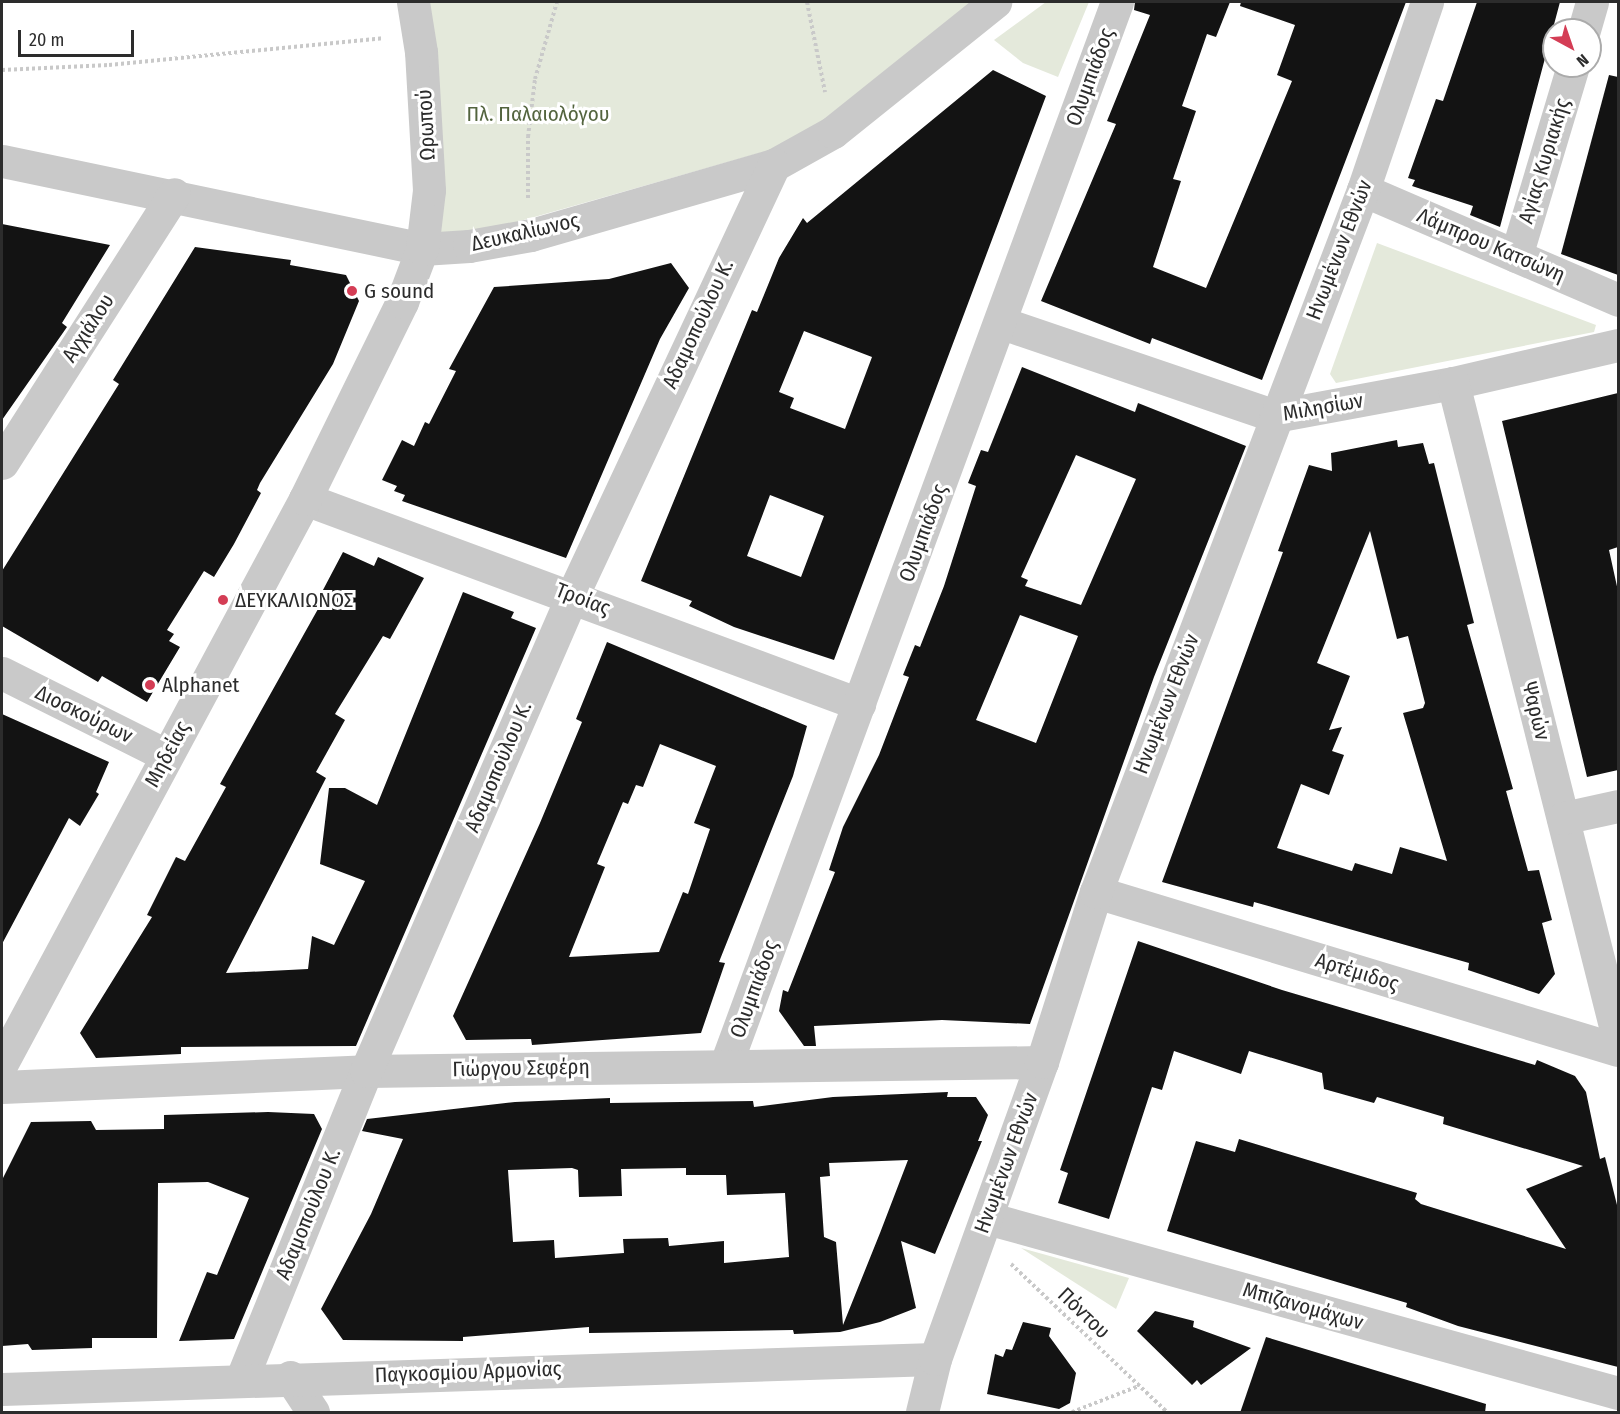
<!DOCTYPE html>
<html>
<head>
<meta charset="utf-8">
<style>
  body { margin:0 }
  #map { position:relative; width:1620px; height:1414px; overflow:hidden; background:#fff; font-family:"Fira Sans Condensed",sans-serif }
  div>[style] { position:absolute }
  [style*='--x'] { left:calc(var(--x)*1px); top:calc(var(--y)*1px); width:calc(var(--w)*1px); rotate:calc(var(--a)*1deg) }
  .green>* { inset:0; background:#e4e9db }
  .building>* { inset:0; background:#131313 }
  .path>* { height:4px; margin-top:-2px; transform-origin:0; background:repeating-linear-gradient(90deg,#c9c9c9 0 3px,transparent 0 6px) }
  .minor>* { height:33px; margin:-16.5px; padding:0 16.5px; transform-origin:16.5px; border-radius:16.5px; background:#c9c9c9 }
  .tertiary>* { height:33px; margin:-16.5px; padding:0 16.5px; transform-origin:16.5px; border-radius:16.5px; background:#c9c9c9 }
  .dots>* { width:16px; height:16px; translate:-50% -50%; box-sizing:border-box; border:3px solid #fff; border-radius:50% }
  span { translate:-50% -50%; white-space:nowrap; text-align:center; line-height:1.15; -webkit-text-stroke:6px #fff; paint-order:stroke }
  .street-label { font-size:21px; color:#2c2c2c }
  .park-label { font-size:21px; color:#53643e }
  .poi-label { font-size:21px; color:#2c2c2c }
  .left { translate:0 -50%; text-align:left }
  .frame { position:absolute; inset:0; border:3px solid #2c2c2c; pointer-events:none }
  .north { position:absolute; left:1542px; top:18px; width:60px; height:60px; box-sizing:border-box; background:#fff; border:2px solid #ababab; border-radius:50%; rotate:140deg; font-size:16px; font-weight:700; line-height:24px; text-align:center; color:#2c2c2c }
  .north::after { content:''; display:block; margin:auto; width:21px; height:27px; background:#d43d55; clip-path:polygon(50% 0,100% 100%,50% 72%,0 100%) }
  .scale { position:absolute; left:18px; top:30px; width:116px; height:27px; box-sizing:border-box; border:3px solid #2c2c2c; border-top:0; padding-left:8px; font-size:18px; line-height:21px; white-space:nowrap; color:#2c2c2c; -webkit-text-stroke:4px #fff; paint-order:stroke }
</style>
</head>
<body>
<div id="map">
  <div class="green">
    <i style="clip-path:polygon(413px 2px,995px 2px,833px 132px,422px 249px)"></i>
    <i style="clip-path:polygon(1046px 2px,1089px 2px,1058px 77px,1023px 63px,994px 40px)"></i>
    <i style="clip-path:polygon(1377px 243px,1596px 325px,1594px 332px,1336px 383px,1330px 374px)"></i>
    <i style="clip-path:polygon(1021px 1248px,1129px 1278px,1116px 1309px)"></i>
  </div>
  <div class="building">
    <i style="clip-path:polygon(1135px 2px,1230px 2px,1216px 37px,1207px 34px,1182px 106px,1196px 111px,1173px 179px,1181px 181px,1153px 267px,1206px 288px,1292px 81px,1277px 75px,1295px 25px,1240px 6px,1241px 2px,1406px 2px,1262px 380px,1152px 338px,1150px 344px,1041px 301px,1116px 124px,1107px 121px,1150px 15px,1134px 10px)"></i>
    <i style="clip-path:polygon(1477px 2px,1560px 2px,1500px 227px,1470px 215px,1473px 206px,1412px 186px,1415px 180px,1408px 178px,1436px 99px,1443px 101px)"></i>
    <i style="clip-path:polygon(evenodd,993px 70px,1046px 96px,834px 660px,734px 627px,689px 606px,692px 601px,641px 581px,752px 310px,757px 312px,779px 258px,803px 218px,807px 223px,993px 70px,804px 331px,872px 357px,845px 429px,790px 408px,794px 398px,779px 392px,804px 331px,993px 70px,770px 495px,824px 516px,801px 577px,747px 556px,770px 495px)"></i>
    <i style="clip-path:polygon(1609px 75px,1618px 77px,1618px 275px,1561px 254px)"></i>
    <i style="clip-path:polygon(2px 224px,110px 245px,62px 323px,67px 327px,2px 420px)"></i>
    <i style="clip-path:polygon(195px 247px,291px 260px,290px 265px,346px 275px,359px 301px,333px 364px,260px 483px,257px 490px,261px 493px,234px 544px,214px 577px,204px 571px,167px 630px,174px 634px,169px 641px,180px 647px,147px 702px,102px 676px,98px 682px,2px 626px,2px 571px,119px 384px,113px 380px)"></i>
    <i style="clip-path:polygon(671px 263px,689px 288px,660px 339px,566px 558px,402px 501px,405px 495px,394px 491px,397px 486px,382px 480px,402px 440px,414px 446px,425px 422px,429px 424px,456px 371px,449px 369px,494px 287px,609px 279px)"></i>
    <i style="clip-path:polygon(evenodd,1022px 367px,1135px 412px,1138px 403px,1246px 446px,1154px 677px,1030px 1024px,942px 1020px,814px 1026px,816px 1046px,804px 1046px,779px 1011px,783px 990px,788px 992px,835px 872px,829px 870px,843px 827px,879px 755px,909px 677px,903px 675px,915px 645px,920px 647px,944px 586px,976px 486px,968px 483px,981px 450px,988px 452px,1022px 367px,1076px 455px,1136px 479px,1081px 605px,1025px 586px,1028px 580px,1021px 577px,1076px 455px,1022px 367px,1020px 615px,1078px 636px,1036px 743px,976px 720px,1020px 615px)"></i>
    <i style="clip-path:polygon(1618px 393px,1618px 547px,1609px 550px,1618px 591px,1618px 770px,1587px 777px,1502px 421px)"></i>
    <i style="clip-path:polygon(evenodd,1397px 440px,1398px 447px,1423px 443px,1429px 464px,1434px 463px,1474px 623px,1467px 625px,1513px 789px,1506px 791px,1528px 871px,1539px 870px,1552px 920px,1542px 923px,1555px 974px,1539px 994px,1468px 970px,1469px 963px,1254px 902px,1253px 907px,1162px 882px,1283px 552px,1278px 551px,1309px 465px,1332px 471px,1331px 453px,1397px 440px,1370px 531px,1397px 639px,1408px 636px,1425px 703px,1423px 708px,1403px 713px,1447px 861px,1400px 847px,1392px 874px,1355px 863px,1352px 871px,1277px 848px,1301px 784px,1329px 795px,1344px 755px,1332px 751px,1342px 727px,1329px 730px,1350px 676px,1317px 663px,1370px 531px)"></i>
    <i style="clip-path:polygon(343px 552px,374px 566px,378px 557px,424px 578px,390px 639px,383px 636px,335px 714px,345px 720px,316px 772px,326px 778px,226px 973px,308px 969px,312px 936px,334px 945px,365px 881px,320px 864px,329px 788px,345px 788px,377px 805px,463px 592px,514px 612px,511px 618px,536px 628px,356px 1046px,181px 1047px,181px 1054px,96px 1058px,80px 1033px,152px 917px,147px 915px,176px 857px,185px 861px,226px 787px,220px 784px,318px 609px,314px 607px)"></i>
    <i style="clip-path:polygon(evenodd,607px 642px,807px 726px,793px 776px,719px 962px,725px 963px,701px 1033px,532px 1045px,531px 1039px,466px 1040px,453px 1016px,540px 823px,582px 722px,576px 719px,607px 642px,660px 744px,716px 766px,694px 823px,710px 829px,688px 894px,683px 892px,659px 952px,569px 957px,605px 867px,597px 864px,623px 802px,628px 804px,636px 785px,643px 787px,660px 744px)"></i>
    <i style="clip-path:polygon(2px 714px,109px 762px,96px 792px,99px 794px,80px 826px,69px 818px,2px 944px)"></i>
    <i style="clip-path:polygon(1138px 941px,1282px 990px,1535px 1065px,1537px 1060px,1575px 1076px,1586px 1092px,1600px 1159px,1605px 1157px,1618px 1209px,1618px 1367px,1458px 1326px,1406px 1307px,1407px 1303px,1167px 1231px,1196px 1141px,1235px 1152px,1239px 1139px,1417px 1193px,1415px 1199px,1421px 1204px,1566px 1249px,1526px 1189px,1583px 1166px,1443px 1124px,1444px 1117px,1377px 1097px,1374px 1103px,1324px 1089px,1322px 1073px,1249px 1051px,1241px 1074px,1174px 1051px,1162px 1090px,1152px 1087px,1109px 1219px,1058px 1203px,1068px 1173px,1060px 1170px)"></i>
    <i style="clip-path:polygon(evenodd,948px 1092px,947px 1097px,976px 1097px,988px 1115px,978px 1141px,982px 1141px,935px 1254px,901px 1241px,916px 1308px,880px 1322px,840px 1332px,794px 1334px,793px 1330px,589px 1333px,589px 1327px,463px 1337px,463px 1341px,343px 1340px,321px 1309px,371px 1214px,403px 1139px,362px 1131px,367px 1119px,515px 1102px,610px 1098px,610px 1103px,753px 1101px,754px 1107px,833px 1097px,948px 1092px,908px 1160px,880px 1233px,843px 1325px,836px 1242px,824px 1237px,820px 1177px,830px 1176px,829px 1163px,908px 1160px,948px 1092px,572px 1168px,578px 1170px,579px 1197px,622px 1196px,621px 1169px,686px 1168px,686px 1175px,726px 1175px,727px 1195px,785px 1193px,789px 1257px,724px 1263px,724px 1241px,669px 1246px,668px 1238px,623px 1239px,624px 1253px,555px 1258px,554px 1240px,513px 1242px,508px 1170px,572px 1168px)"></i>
    <i style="clip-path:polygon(268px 1112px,314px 1114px,322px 1129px,234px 1339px,179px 1341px,207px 1272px,217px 1275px,249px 1198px,208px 1182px,158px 1183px,157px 1338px,92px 1338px,92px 1348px,32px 1350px,28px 1344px,2px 1346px,2px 1180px,31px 1122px,91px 1121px,96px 1130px,164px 1129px,164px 1115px)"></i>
    <i style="clip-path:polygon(1155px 1311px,1194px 1321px,1193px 1327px,1251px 1348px,1201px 1385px,1197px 1380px,1192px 1385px,1137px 1331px)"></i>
    <i style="clip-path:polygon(1023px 1322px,1051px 1328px,1049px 1336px,1076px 1373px,1070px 1403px,1059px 1409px,987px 1394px,995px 1354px,1003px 1357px,1006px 1349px,1012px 1350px)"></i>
    <i style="clip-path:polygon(1266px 1337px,1486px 1404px,1485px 1413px,1240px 1413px)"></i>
  </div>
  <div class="path">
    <i style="--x:807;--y:2;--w:92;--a:78.7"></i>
    <i style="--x:2;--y:70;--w:107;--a:-2.7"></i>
    <i style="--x:109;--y:65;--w:275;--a:-5.6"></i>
    <i style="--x:528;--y:198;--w:61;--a:-90"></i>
    <i style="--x:528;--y:137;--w:58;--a:-83.1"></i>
    <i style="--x:535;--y:79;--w:80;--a:-74.1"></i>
    <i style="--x:1011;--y:1264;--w:215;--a:43.5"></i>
    <i style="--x:1072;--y:1412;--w:72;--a:-21.2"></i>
  </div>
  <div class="minor">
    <i style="--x:1584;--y:30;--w:29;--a:-74"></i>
    <i style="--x:2;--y:161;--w:429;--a:11.8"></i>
    <i style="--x:422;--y:249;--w:47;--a:-3.7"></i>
    <i style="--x:469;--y:246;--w:63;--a:-10.1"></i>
    <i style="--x:531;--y:235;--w:253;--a:-16.1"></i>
    <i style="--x:774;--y:165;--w:68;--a:-29.2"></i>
    <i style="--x:833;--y:132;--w:208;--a:-38.7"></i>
    <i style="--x:1363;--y:190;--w:278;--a:23.3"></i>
    <i style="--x:1516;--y:256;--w:198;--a:-73.3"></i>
    <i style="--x:1002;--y:323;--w:288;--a:18.8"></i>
    <i style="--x:1275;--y:416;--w:181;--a:-10.5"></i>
    <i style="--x:1453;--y:383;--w:169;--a:-13"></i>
    <i style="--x:1453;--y:383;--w:675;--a:75.86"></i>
    <i style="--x:2;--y:463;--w:319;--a:-57.4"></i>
    <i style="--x:305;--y:499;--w:591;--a:20.31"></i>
    <i style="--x:2;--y:673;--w:183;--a:26.6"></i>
    <i style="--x:1563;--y:818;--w:56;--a:-12.3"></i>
    <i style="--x:1096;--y:892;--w:545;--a:16.84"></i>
    <i style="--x:726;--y:1064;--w:1132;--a:-69.79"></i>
    <i style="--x:2;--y:1087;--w:364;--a:-2.5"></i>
    <i style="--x:366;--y:1071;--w:676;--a:-0.76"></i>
    <i style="--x:987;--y:1218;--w:655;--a:15.5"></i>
    <i style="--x:290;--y:1377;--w:42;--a:56.7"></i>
    <i style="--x:242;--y:1378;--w:331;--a:-68"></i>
    <i style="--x:366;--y:1071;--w:520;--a:-66.54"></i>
    <i style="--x:573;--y:594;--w:474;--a:-64.9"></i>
    <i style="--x:2;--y:1389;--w:933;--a:-1.84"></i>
    <i style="--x:922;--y:1412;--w:55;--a:-76.2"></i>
    <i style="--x:935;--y:1359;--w:316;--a:-70.2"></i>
    <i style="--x:1042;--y:1062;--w:178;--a:-72.4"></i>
    <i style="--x:1096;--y:892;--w:751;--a:-69.18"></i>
    <i style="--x:1363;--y:190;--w:199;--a:-71.2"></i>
  </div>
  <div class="tertiary">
    <i style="--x:2;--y:1063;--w:640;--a:-61.75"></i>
    <i style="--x:305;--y:499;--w:220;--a:-63.8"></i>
    <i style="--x:402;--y:302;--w:57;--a:-69.3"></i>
    <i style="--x:422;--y:249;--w:59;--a:-83.2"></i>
    <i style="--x:429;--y:190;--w:138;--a:-93.3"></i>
    <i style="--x:421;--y:52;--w:51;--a:-99.1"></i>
  </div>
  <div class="dots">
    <i style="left:352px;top:291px;background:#d43d55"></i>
    <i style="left:223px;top:600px;background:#d43d55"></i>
    <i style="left:150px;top:685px;background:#d43d55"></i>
  </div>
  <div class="street-label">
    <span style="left:1090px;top:77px;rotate:-70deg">Ολυμπιάδος</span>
    <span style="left:426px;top:125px;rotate:-93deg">Ωρωπού</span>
    <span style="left:1544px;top:161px;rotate:-73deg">Αγίας Κυριακής</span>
    <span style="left:525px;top:232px;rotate:-13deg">Δευκαλίωνος</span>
    <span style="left:1491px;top:245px;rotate:23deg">Λάμπρου Κατσώνη</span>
    <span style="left:1339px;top:250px;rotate:-69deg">Ηνωμένων Εθνών</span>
    <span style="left:698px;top:324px;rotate:-65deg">Αδαμοπούλου Κ.</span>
    <span style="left:88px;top:328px;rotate:-57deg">Αγχιάλου</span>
    <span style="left:1323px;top:407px;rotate:-10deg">Μιλησίων</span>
    <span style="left:923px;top:533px;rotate:-70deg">Ολυμπιάδος</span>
    <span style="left:583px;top:599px;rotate:21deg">Τροίας</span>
    <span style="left:1166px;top:704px;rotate:-69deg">Ηνωμένων Εθνών</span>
    <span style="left:1536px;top:711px;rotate:76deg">Ψαρών</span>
    <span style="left:84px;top:714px;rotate:26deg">Διοσκούρων</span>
    <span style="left:167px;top:754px;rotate:-62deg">Μηδείας</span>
    <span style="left:498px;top:767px;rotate:-67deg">Αδαμοπούλου Κ.</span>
    <span style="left:1357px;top:972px;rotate:17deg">Αρτέμιδος</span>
    <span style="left:754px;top:989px;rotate:-70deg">Ολυμπιάδος</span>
    <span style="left:521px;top:1068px;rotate:-1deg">Γιώργου Σεφέρη</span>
    <span style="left:1006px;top:1163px;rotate:-70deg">Ηνωμένων Εθνών</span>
    <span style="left:308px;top:1214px;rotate:-68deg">Αδαμοπούλου Κ.</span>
    <span style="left:1303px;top:1306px;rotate:16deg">Μπιζανομάχων</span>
    <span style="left:1084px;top:1313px;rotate:44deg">Πόντου</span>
    <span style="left:468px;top:1372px;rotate:-2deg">Παγκοσμίου Αρμονίας</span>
  </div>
  <div class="park-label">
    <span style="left:538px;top:114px">Πλ. Παλαιολόγου</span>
  </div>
  <div class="poi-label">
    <span class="left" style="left:364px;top:291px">G sound</span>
    <span class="left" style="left:235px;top:600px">ΔΕΥΚΑΛΙΩΝΟΣ</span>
    <span class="left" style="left:162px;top:685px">Alphanet</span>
  </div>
  <div class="frame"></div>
  <div class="north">N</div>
  <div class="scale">20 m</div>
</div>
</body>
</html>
